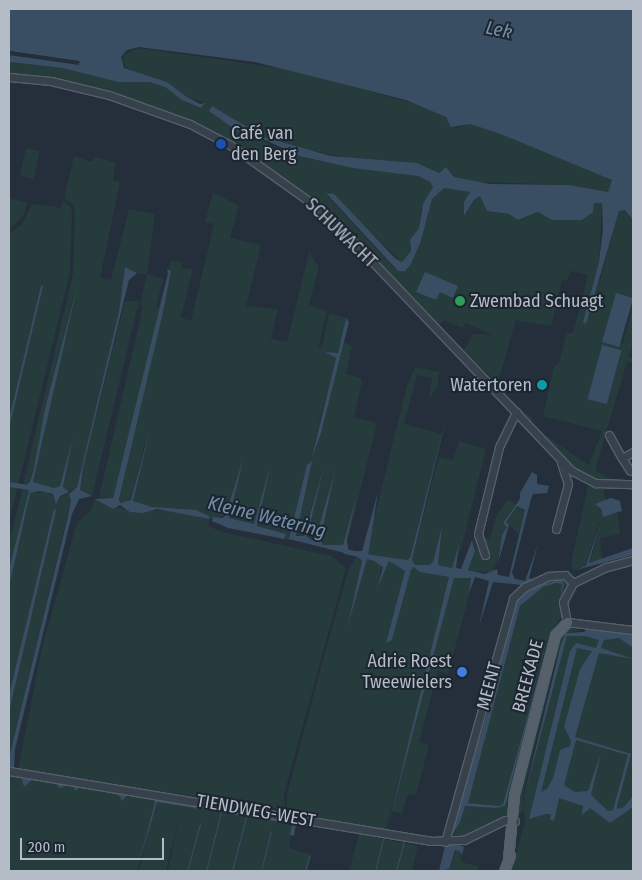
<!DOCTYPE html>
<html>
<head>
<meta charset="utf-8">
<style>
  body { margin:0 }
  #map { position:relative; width:642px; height:880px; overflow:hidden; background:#242f3b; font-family:"Fira Sans Condensed",sans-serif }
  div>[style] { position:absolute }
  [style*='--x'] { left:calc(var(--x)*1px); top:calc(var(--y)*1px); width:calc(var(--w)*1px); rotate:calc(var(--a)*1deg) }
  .green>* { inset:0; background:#263b3c; transform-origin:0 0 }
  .water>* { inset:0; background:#394e63; transform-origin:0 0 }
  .pier>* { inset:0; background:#242f3b }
  .stream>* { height:1px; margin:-0.5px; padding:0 0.5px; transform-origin:0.5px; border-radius:0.5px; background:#394e63 }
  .canal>* { height:5px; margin:-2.5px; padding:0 2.5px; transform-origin:2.5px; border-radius:2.5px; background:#394e63 }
  .roads { filter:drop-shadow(1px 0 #555f69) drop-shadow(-1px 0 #555f69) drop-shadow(0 1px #555f69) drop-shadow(0 -1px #555f69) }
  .minor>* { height:7px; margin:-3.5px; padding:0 3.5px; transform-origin:3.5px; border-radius:3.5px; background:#37414b }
  .major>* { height:9px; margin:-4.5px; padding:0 4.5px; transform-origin:4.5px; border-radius:4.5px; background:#55606b }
  .dots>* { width:14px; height:14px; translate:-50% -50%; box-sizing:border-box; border:2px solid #1d2630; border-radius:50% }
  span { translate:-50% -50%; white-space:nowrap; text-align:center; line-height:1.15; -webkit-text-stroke:4px #1d2630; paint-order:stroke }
  .poi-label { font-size:18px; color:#b3bcc7 }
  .left { translate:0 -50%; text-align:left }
  .right { translate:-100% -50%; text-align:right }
  .street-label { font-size:18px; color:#b3bcc7 }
  .water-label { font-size:19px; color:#748fa9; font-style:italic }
  .frame { position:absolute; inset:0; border:10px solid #b3bcc7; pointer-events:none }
  .scale { position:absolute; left:20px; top:838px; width:144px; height:22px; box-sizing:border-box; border:2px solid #b3bcc7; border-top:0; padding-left:6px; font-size:15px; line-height:18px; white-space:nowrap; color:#b3bcc7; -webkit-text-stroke:4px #1d2630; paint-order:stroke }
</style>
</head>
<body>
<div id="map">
  <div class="green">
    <i style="clip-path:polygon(evenodd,138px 48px,285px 69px,420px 105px,445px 117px,455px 128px,470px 124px,499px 133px,612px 180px,608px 192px,569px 185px,478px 182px,454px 177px,449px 170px,443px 169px,439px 173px,417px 163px,365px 161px,289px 146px,258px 134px,218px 109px,211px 113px,239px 132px,255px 135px,273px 147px,304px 158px,418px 176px,430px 182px,433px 187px,421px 210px,419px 228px,410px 240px,411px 251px,402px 262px,328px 191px,327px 195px,396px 270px,411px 264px,421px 241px,432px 199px,444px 188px,470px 192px,464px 202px,465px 216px,474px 200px,480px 196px,490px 212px,509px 214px,520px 220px,538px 212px,552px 220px,582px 220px,594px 203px,602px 203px,599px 262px,583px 322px,601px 277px,619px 211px,625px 210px,633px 220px,633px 298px,617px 293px,622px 346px,633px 306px,633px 341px,629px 357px,633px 359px,633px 363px,627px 362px,595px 470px,617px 483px,600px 481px,575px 470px,542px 433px,589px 465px,602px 431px,543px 416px,554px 366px,559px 363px,567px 333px,573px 333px,588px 275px,571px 271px,567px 280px,562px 280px,551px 326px,516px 320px,498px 382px,506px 396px,533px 419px,530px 422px,492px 384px,495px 381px,465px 351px,462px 354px,473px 334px,492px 335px,466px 323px,462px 328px,444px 320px,440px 324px,435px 322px,333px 215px,222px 136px,142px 104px,9px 75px,9px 62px,62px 68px,118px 82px,139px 79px,165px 87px,182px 100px,201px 108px,205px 103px,187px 97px,167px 82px,127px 69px,122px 59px,125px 54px,138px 48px,602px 345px,613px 378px,606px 403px,588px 398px,602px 345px)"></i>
    <i style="left:26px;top:148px;width:14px;height:29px;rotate:12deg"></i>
    <i style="clip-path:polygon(74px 156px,92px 162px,94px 157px,115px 162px,113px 180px,120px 182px,100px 278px,111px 280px,129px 209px,155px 214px,147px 274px,139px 274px,125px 267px,119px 311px,77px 487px,68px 492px,63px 487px,69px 454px,60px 486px,54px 488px,33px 483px,76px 284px,34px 468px,30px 482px,23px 485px,73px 274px,75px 214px,73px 204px,64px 199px)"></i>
    <i style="clip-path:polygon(213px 192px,239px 206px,230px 238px,261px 245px,246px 306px,278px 309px,271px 339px,287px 342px,309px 252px,319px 267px,309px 305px,327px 311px,318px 349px,323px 343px,329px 313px,346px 318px,338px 353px,326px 352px,336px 358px,311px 455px,344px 342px,352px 346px,346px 374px,361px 378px,362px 382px,354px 417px,377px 423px,351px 528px,347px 540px,357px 495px,343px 545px,323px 545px,320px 540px,336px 469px,316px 537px,312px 540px,307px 537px,324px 463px,303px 538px,296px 534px,312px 462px,307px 465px,290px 540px,284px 539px,286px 534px,257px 526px,266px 481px,254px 524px,229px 518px,240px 469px,226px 515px,209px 520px,208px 526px,222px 532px,331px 556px,346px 568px,284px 794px,285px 810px,18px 770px,42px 648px,77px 523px,92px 509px,95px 499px,126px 510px,175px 511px,206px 519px,206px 514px,199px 512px,139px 505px,133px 501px,149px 426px,131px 500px,120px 503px,119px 499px,162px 312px,113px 498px,99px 497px,143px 307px,140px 304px,147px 274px,163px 279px,156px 306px,159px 307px,171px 260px,182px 262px,181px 268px,193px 269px,181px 317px,191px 321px,214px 224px,205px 222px)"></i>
    <i style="clip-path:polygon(9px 198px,28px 203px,23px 216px,9px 230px)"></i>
    <i style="clip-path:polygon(63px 201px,71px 207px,72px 214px,70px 272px,9px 522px,9px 486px,16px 485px,9px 483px,9px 429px,43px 286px,9px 419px,9px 234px,22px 224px,32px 204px,61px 208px)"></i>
    <i style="clip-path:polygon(125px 301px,139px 301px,92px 496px,80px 490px,83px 468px)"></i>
    <i style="clip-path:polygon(415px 367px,439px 372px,438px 386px,429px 399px,432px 378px,417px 375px,404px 424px,442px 434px,410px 558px,407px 561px,368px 556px,372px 527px,407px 386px)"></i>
    <i style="clip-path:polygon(459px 441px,486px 449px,461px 549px,460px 552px,460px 547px,452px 568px,438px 565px,442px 529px,433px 562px,429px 565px,415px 565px,412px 560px,439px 457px,453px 460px)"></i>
    <i style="clip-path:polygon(588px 486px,603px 489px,606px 502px,596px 504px,603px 514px,618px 514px,620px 534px,600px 538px,602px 560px,590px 563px,601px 520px,598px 523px,586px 566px,573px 570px,571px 563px)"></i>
    <i style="clip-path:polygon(23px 487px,30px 493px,47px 492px,55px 498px,69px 494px,71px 500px,9px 758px,9px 541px)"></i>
    <i style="clip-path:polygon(508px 499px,516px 504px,503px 523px,507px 527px,493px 573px,468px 570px,475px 551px,473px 535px,490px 539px,496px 516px)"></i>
    <i style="clip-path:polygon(517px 506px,525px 512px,519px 534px,506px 522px)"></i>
    <i style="clip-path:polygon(356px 557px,362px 561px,347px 626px,368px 557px,382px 564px,378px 587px,389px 561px,405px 571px,387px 643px,392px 640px,411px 570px,414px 567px,419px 572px,449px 577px,444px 609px,385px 831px,288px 814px,287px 806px,287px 795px,323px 660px,348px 571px)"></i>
    <i style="clip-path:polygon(467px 576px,472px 580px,470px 592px,448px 674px,438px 671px,419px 742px,429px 745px,416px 795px,408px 794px,402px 814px,392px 811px,453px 581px,456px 577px)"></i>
    <i style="clip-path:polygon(559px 576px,568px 583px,561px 600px,562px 615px,553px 631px,509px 813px,468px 837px,453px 837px,464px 806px,495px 808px,505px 806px,553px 622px,503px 804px,499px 806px,468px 803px,520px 606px,543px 587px,556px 583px,562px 584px,560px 600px,564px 581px,558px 580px,526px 591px,548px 578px)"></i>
    <i style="clip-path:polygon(578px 623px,577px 631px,566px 633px,554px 667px,523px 793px,523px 805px,545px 710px,567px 636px,593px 633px,633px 640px,633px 871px,511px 871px,525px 822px,524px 811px,517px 814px,518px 796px,556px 641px,566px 626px)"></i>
    <i style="clip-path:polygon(17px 775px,292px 824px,289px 848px,312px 855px,307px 871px,168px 871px,179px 819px,166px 871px,139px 871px,151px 821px,137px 871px,9px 871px,9px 776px)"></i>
    <i style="clip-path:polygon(359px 834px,418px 846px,412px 871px,349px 871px)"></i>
    <i style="clip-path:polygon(456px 850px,461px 851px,461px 862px,478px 866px,477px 871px,445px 871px,449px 869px)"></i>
  </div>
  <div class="water">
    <i style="clip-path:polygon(9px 9px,633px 9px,633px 220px,625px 210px,619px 211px,586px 324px,583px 322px,599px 262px,603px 229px,602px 203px,594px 203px,593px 212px,582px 220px,552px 220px,538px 212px,518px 220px,509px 214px,487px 211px,480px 196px,474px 200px,464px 216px,464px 202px,470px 192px,444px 188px,432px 199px,421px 241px,411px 264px,405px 271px,398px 271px,326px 193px,334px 194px,395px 258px,402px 262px,411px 251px,410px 240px,419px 228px,423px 204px,433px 187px,430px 182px,418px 176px,353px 168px,299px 156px,255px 135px,237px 131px,209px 111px,212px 106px,264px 137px,331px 156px,417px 163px,439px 173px,446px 167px,454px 177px,490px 184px,569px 185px,608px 192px,612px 180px,498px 133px,470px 124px,451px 127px,446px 117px,406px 100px,255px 62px,139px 47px,127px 50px,121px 57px,124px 68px,167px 82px,187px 97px,200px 104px,205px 103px,201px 108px,182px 100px,165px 87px,149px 82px,118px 82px,62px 68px,9px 62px,9px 55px,79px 65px,79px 61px,9px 51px)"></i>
    <i style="clip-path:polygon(125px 267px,137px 273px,129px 280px,83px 468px,80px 490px,92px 496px,79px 499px,72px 514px,15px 749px,14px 769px,9px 769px,9px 758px,68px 516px,71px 500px,69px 494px,77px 487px,119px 311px)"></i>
    <i style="clip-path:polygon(167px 269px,171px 271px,163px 312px,119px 499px,120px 503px,131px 500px,151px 425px,133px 501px,152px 507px,196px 510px,209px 516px,209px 519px,157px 509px,143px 513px,130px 512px,120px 505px,113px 509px,95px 499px,113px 498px,168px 274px)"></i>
    <i style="clip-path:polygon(425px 272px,458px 286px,453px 298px,440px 292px,436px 300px,416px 292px)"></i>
    <i style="clip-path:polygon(78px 283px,33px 482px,54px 488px,60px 486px,73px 437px,63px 487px,69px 492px,60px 496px,56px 504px,53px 494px,40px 491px,30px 493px,9px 587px,9px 569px,29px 491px,23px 487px,30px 482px,34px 468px,45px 409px)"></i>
    <i style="clip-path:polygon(41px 286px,43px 286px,9px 429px,9px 419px)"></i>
    <i style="left:616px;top:293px;width:18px;height:51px;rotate:16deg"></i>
    <i style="clip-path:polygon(346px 318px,349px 322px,321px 433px,312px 457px,336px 358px,325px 352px,338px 353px)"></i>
    <i style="left:602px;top:345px;width:20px;height:56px;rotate:15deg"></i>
    <i style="clip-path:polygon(448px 411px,412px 560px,415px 565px,429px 565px,433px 562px,442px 527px,438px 565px,452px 568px,459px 545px,456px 568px,461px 569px,472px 540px,475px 551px,468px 570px,485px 574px,497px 569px,498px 575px,509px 577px,525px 510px,517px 506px,506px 522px,509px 525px,498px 563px,502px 535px,507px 527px,503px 523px,520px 499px,520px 493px,532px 472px,537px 475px,537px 484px,549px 486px,547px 493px,533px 494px,531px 499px,512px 573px,515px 579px,525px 581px,538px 544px,529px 578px,533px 580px,521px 585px,493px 582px,479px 626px,489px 581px,475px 577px,469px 593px,471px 578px,454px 578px,387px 830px,449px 577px,419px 572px,414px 567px,411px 570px,392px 640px,386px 643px,405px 571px,389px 561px,377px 589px,383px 567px,370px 558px,372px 555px,407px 560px,410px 558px)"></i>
    <i style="clip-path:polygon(244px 456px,229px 518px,254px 524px,271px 463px,257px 526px,286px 534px,284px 539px,228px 528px,212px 521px,213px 517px,223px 518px,226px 514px)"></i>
    <i style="clip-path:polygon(312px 461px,296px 536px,304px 536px,325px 462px,307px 537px,312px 540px,316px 537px,336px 468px,320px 540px,323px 545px,343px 545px,357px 494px,347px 540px,349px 554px,289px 539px,307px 465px)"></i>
    <i style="clip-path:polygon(378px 492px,368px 556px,347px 628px,362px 561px,354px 554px,356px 551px,362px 551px)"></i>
    <i style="clip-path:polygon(611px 498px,620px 501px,622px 511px,603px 517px,601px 509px,595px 504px)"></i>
    <i style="clip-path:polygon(54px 509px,56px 510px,9px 712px,9px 695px)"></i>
    <i style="clip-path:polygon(601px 519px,589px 563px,633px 548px,633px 555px,572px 571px,586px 566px)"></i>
    <i style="clip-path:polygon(561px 579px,564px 583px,560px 600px,562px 584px,556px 583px,543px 587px,520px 606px,468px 803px,499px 806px,503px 804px,554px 621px,505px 806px,495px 808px,465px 806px,460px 822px,449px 840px,488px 710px,515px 601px,531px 588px)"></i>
    <i style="clip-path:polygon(evenodd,589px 627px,633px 634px,632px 647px,619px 638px,604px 640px,601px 648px,633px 659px,599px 653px,575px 737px,631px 754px,617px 806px,617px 809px,624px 807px,633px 796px,633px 807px,610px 823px,590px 808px,582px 815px,583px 806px,559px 798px,554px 821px,550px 820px,551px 814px,546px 814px,529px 819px,570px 651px,576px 643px,596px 648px,599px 640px,586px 636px,567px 636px,522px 805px,561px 644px,566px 633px,584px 632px,589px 627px,577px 648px,592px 651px,580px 669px,564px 727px,571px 741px,570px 746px,560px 750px,553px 778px,547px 789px,541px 792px,577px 648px,589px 627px,576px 740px,628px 755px,613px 810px,608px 811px,591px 795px,601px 753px,588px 791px,575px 792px,564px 785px,576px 740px)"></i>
    <i style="clip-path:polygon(17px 775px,118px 790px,309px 823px,296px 824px,294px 836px,290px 835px,292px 824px,157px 802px,137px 871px,155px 802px,153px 799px,127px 795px,122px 801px,120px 796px,102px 789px,80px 785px,76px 791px,71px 784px,60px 788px,52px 780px,47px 783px,34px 778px,24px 787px,22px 779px)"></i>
    <i style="clip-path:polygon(454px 842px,464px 847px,462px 855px,460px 851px,455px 850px,449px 869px,439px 871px,445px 846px)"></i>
  </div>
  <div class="pier">
    <i style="clip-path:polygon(9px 51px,79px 61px,81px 63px,9px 55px)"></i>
  </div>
  <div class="stream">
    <i style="--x:187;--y:871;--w:49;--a:-74.5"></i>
    <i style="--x:206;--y:871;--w:61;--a:-75.7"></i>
    <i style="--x:232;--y:871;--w:56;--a:-75.5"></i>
    <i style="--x:261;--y:871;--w:41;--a:-76"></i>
    <i style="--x:305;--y:871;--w:16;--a:-75"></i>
    <i style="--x:375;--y:871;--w:34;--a:-76"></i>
    <i style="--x:396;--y:871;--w:30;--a:-75"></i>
  </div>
  <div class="canal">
    <i style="--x:9;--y:484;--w:20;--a:9"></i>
    <i style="--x:345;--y:551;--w:32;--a:13"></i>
  </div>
  <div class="roads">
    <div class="minor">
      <i style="--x:9;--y:77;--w:42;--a:5.4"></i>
      <i style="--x:51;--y:81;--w:60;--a:13.6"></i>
      <i style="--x:109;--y:95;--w:86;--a:19.7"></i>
      <i style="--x:190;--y:124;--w:45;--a:27.7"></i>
      <i style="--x:230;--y:145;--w:120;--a:35.5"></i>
      <i style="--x:328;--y:215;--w:354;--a:46.4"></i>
      <i style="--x:572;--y:471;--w:27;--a:27"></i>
      <i style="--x:596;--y:483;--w:37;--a:2"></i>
      <i style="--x:609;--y:435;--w:26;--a:61"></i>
      <i style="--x:622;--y:458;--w:13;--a:-29"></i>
      <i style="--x:622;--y:458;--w:15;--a:58"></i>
      <i style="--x:556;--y:529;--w:47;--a:-75.1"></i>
      <i style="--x:568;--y:484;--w:23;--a:-108"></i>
      <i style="--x:485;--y:555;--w:22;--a:-108"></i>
      <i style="--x:478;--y:534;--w:89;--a:-76.4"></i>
      <i style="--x:499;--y:447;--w:39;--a:-64"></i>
      <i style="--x:633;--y:560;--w:28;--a:165"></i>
      <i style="--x:606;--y:567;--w:37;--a:154"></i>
      <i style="--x:573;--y:583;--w:21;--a:118"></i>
      <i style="--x:563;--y:602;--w:20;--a:79"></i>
      <i style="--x:567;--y:622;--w:66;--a:6.9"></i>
      <i style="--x:9;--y:771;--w:427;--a:9.4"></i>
      <i style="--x:430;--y:841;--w:34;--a:-2"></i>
      <i style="--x:464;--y:840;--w:46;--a:-26"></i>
      <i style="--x:505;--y:820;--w:10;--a:6"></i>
      <i style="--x:445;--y:842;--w:253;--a:-74.4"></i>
      <i style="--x:513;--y:598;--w:16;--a:-43"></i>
      <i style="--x:525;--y:587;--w:26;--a:-25"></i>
      <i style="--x:549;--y:576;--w:16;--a:-4"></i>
      <i style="--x:565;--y:575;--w:11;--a:45"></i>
    </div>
    <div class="major">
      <i style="--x:508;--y:859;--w:64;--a:-84.6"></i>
      <i style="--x:514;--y:795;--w:165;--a:-75.6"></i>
      <i style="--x:555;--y:635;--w:18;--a:-47"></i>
      <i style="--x:504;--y:871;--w:17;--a:-69"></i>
    </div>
  </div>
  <div class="dots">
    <i style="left:221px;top:144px;background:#1a4fb4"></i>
    <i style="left:460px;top:301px;background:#2e9e5b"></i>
    <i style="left:542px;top:385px;background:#0f9aa8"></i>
    <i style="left:462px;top:672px;background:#3f7fe0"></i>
  </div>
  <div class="poi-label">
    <span class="left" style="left:231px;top:144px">Café van<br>den Berg</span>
    <span class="left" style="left:470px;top:301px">Zwembad Schuagt</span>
    <span class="right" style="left:532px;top:385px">Watertoren</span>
    <span class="right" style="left:452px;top:672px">Adrie Roest<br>Tweewielers</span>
  </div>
  <div class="street-label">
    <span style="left:341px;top:233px;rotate:44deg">SCHUWACHT</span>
    <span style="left:528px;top:676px;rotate:-75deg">BREEKADE</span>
    <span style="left:489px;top:686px;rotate:-75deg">MEENT</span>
    <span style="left:256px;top:811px;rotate:10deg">TIENDWEG-WEST</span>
  </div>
  <div class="water-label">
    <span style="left:499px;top:30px;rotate:12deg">Lek</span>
    <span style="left:267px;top:517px;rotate:14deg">Kleine Wetering</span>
  </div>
  <div class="frame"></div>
  <div class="scale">200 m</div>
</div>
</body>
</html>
